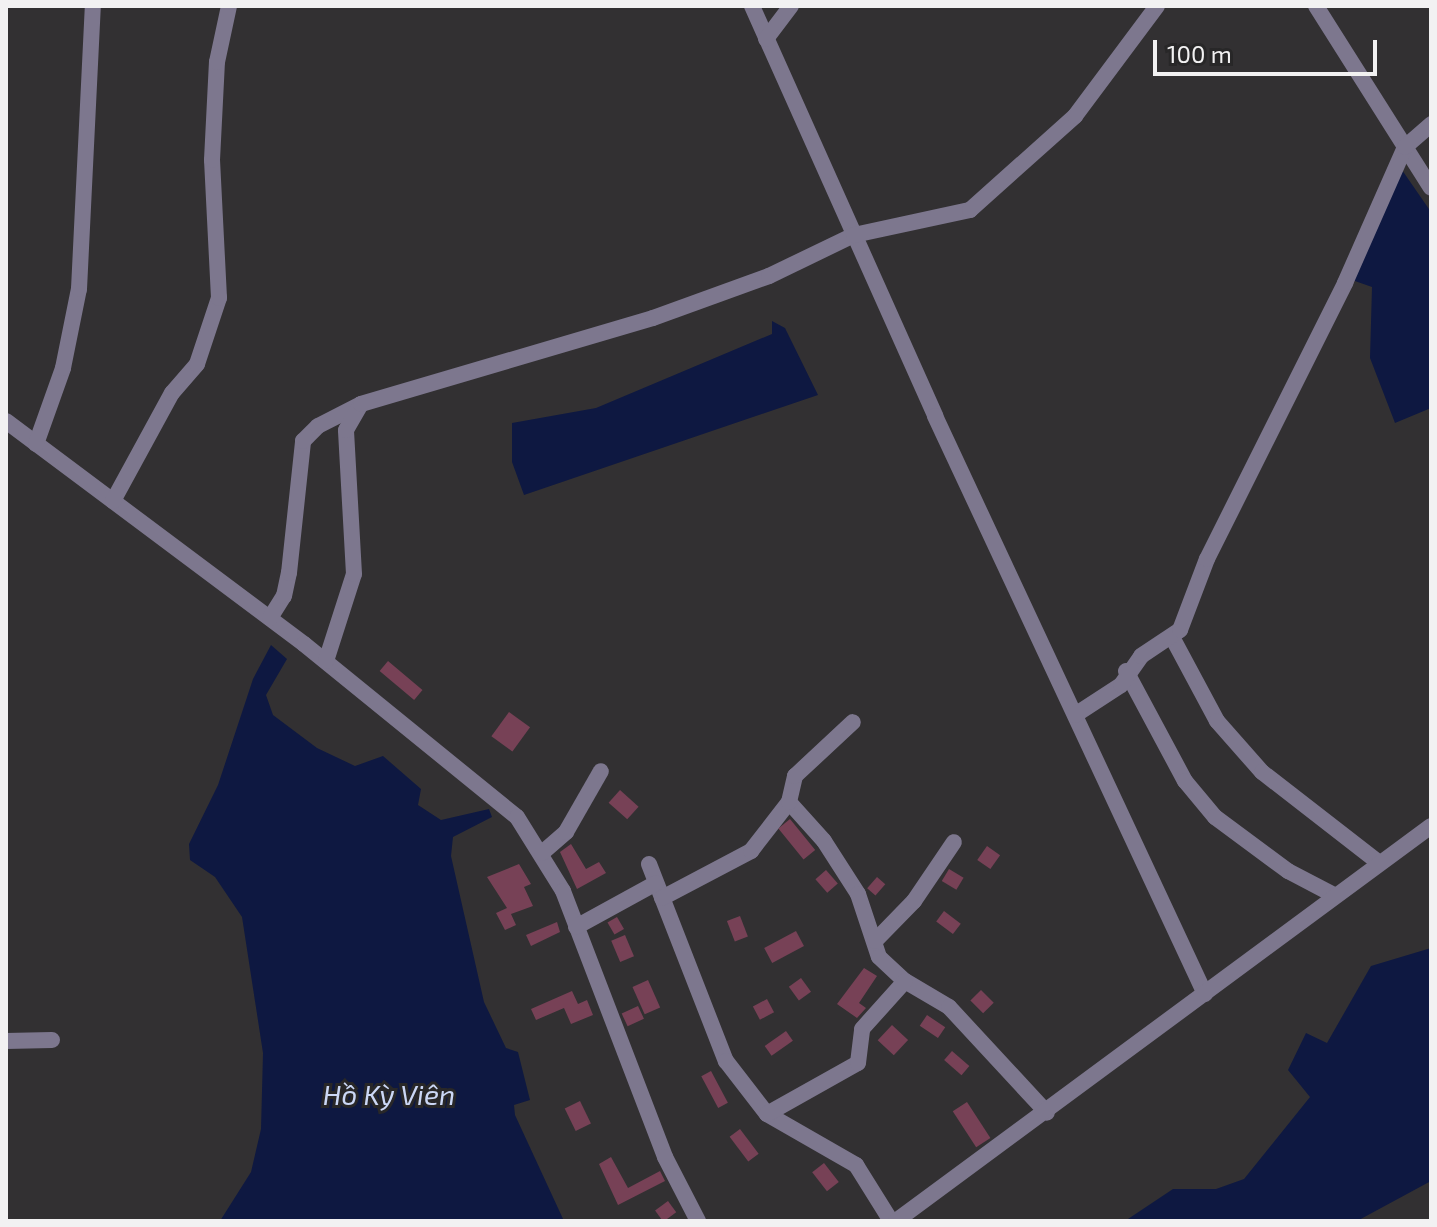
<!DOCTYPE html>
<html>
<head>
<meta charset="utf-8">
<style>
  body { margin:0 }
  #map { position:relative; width:1437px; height:1227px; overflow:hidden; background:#323032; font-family:"Exo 2",sans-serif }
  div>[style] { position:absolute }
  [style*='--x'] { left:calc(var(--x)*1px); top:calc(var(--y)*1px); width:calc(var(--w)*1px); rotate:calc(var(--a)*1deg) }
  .water>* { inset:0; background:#0e1841 }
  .building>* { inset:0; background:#774156; transform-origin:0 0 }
  .minor>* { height:16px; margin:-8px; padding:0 8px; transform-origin:8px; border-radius:8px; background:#7d778e }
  span { translate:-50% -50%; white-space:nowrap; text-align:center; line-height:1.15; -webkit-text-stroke:6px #282728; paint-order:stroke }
  .water-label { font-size:28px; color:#cbd7f5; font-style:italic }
  .frame { position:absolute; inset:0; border:8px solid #f2f1f2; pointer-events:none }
  .scale { position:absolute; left:1153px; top:40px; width:224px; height:36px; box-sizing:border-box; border:4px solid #f2f1f2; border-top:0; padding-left:10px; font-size:24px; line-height:28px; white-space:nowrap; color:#f2f1f2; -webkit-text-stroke:6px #282728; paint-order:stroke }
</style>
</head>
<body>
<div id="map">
  <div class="water">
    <i style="clip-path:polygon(1402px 170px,1431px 212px,1431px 408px,1395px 423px,1370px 358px,1372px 287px,1352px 280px)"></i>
    <i style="clip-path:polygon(772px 321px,785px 328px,818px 395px,524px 495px,512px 462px,512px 423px,596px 408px,772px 334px)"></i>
    <i style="clip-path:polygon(271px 645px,287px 659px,266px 695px,273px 715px,317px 748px,355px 766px,383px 756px,421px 789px,418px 805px,441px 820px,489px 809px,492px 817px,453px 837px,451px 856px,484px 1002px,506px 1048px,518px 1052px,530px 1100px,514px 1105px,515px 1115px,564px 1221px,220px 1221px,251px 1172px,261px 1129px,263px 1053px,242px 917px,215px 877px,190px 860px,189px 844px,218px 785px,253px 679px)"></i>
    <i style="clip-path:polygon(1431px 948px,1431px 1181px,1357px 1221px,1125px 1221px,1173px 1189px,1216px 1189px,1244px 1179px,1310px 1097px,1288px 1070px,1306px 1033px,1327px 1043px,1371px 966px)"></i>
  </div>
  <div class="building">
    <i style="left:388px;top:661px;width:45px;height:13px;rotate:40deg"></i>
    <i style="left:509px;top:712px;width:26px;height:30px;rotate:36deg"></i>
    <i style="left:620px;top:790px;width:25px;height:17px;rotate:42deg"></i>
    <i style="left:790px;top:819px;width:40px;height:15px;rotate:51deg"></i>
    <i style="clip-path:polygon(571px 844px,586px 869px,599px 862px,606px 873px,577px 889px,560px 852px)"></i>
    <i style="left:987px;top:846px;width:16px;height:17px;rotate:35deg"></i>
    <i style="clip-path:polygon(519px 864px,531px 884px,524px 887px,533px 906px,511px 914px,516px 925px,505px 930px,496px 913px,507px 908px,487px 877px)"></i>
    <i style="left:949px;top:869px;width:17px;height:14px;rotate:31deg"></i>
    <i style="left:826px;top:870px;width:18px;height:14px;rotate:49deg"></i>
    <i style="left:877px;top:877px;width:11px;height:15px;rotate:41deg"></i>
    <i style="left:944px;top:911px;width:21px;height:13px;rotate:37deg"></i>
    <i style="left:740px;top:916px;width:22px;height:14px;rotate:69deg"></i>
    <i style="left:617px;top:917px;width:14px;height:11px;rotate:60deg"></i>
    <i style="clip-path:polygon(557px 922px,560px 932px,531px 946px,526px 935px)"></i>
    <i style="left:796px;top:931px;width:17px;height:36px;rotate:62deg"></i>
    <i style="left:625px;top:935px;width:23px;height:15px;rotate:67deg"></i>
    <i style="clip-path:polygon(864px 968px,877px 976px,859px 1003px,866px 1008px,857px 1018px,837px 1004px)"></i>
    <i style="left:801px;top:978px;width:17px;height:15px;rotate:54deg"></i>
    <i style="left:648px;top:980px;width:30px;height:17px;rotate:66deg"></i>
    <i style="left:981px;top:990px;width:18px;height:15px;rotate:45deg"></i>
    <i style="clip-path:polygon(572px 991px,578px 1004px,587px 1000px,593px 1015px,571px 1024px,564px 1008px,536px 1020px,531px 1009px)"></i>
    <i style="left:767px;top:999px;width:15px;height:16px;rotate:62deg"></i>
    <i style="left:638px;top:1006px;width:14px;height:18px;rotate:65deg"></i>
    <i style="left:927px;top:1015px;width:22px;height:13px;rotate:34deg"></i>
    <i style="left:892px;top:1025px;width:22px;height:21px;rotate:43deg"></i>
    <i style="left:786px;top:1031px;width:12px;height:26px;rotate:55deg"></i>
    <i style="left:952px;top:1051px;width:23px;height:12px;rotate:41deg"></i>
    <i style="left:711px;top:1071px;width:36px;height:11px;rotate:62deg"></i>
    <i style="left:580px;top:1101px;width:25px;height:17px;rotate:64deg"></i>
    <i style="left:967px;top:1102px;width:43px;height:17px;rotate:57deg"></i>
    <i style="left:740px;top:1129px;width:31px;height:13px;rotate:53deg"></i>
    <i style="clip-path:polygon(611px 1157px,628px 1188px,660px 1171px,665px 1181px,618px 1205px,599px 1164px)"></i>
    <i style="left:824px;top:1163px;width:24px;height:15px;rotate:52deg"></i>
    <i style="left:668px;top:1201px;width:14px;height:16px;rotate:54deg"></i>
  </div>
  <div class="minor">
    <i style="--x:752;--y:6;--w:449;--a:65.9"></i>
    <i style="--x:935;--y:416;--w:638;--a:64.96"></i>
    <i style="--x:1316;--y:6;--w:215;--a:57.7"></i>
    <i style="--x:766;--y:39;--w:41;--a:-52.9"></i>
    <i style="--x:6;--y:421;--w:372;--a:36.8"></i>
    <i style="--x:304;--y:644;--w:274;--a:39.1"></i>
    <i style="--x:517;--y:817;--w:87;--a:58.1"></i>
    <i style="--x:563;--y:891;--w:285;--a:69"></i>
    <i style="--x:665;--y:1157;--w:72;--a:62.7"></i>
    <i style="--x:36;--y:444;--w:81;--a:-70.4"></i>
    <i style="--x:63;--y:368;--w:81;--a:-78.6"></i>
    <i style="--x:79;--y:289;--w:283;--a:-87.2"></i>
    <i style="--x:113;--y:501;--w:123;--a:-61.4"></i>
    <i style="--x:172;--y:393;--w:38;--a:-49"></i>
    <i style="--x:197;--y:364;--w:70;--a:-71.6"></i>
    <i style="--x:219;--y:298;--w:138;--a:-92.9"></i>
    <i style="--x:212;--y:160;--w:98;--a:-87.1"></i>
    <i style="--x:217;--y:62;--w:57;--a:-77.9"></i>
    <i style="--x:270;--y:618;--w:26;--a:-58"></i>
    <i style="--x:284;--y:596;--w:24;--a:-78"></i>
    <i style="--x:289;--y:573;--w:133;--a:-83.9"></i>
    <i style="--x:303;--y:441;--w:21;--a:-45"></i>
    <i style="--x:318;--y:426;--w:46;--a:-27.1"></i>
    <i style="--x:1172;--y:637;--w:95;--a:61.8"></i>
    <i style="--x:1217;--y:721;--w:68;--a:48.6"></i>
    <i style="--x:1262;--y:772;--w:147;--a:37.8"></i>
    <i style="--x:326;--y:661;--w:91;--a:-72.2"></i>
    <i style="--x:354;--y:574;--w:144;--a:-93.2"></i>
    <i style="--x:346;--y:430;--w:30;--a:-60"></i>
    <i style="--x:361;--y:404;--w:304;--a:-16.4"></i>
    <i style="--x:653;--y:318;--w:123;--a:-19.9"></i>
    <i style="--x:769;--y:276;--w:94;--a:-25.8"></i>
    <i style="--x:854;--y:235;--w:119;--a:-12.2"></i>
    <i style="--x:970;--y:210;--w:141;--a:-41.8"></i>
    <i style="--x:1075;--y:116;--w:137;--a:-53.3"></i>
    <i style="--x:1126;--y:671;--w:125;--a:61.8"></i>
    <i style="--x:1185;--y:781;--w:47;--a:50.2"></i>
    <i style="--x:1215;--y:817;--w:91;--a:36.5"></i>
    <i style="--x:1288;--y:871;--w:52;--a:27.6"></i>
    <i style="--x:1075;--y:715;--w:55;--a:-33.1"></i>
    <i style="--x:1121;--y:685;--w:35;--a:-55"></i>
    <i style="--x:1141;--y:656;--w:47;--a:-33.7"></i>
    <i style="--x:1180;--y:630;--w:76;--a:-69.2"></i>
    <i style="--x:1207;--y:559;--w:309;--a:-63.4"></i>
    <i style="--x:1345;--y:283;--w:149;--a:-66.2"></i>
    <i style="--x:1405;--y:147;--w:35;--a:-41"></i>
    <i style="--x:789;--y:802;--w:52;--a:48.1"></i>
    <i style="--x:824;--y:841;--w:63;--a:57.3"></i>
    <i style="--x:858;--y:894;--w:66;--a:71.6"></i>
    <i style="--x:879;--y:957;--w:35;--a:43"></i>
    <i style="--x:905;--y:981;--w:51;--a:30.6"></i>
    <i style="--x:949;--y:1007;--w:144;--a:47.2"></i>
    <i style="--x:542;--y:853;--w:32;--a:-41"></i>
    <i style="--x:566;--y:832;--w:70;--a:-60.2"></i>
    <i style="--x:649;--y:864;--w:212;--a:68.7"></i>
    <i style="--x:726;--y:1061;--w:67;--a:52.3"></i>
    <i style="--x:767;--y:1114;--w:103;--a:29.8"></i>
    <i style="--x:856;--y:1165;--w:66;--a:58"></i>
    <i style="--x:662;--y:898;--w:101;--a:-27.8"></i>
    <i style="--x:751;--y:851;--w:62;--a:-52.2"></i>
    <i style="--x:789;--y:802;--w:27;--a:-77"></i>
    <i style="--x:795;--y:776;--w:79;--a:-43"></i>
    <i style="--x:576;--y:927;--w:91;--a:-28.8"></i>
    <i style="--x:875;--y:941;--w:56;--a:-45.7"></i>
    <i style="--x:914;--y:901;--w:71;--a:-55.9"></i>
    <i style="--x:6;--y:1041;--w:46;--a:-1.2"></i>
    <i style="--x:767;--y:1114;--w:104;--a:-29.3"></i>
    <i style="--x:858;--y:1063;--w:34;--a:-83"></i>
    <i style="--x:862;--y:1029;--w:64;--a:-48.1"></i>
    <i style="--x:896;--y:1221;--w:665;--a:-36.44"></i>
  </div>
  <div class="water-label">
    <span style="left:389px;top:1094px">Hồ Kỳ Viên</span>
  </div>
  <div class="frame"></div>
  <div class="scale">100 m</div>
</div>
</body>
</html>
